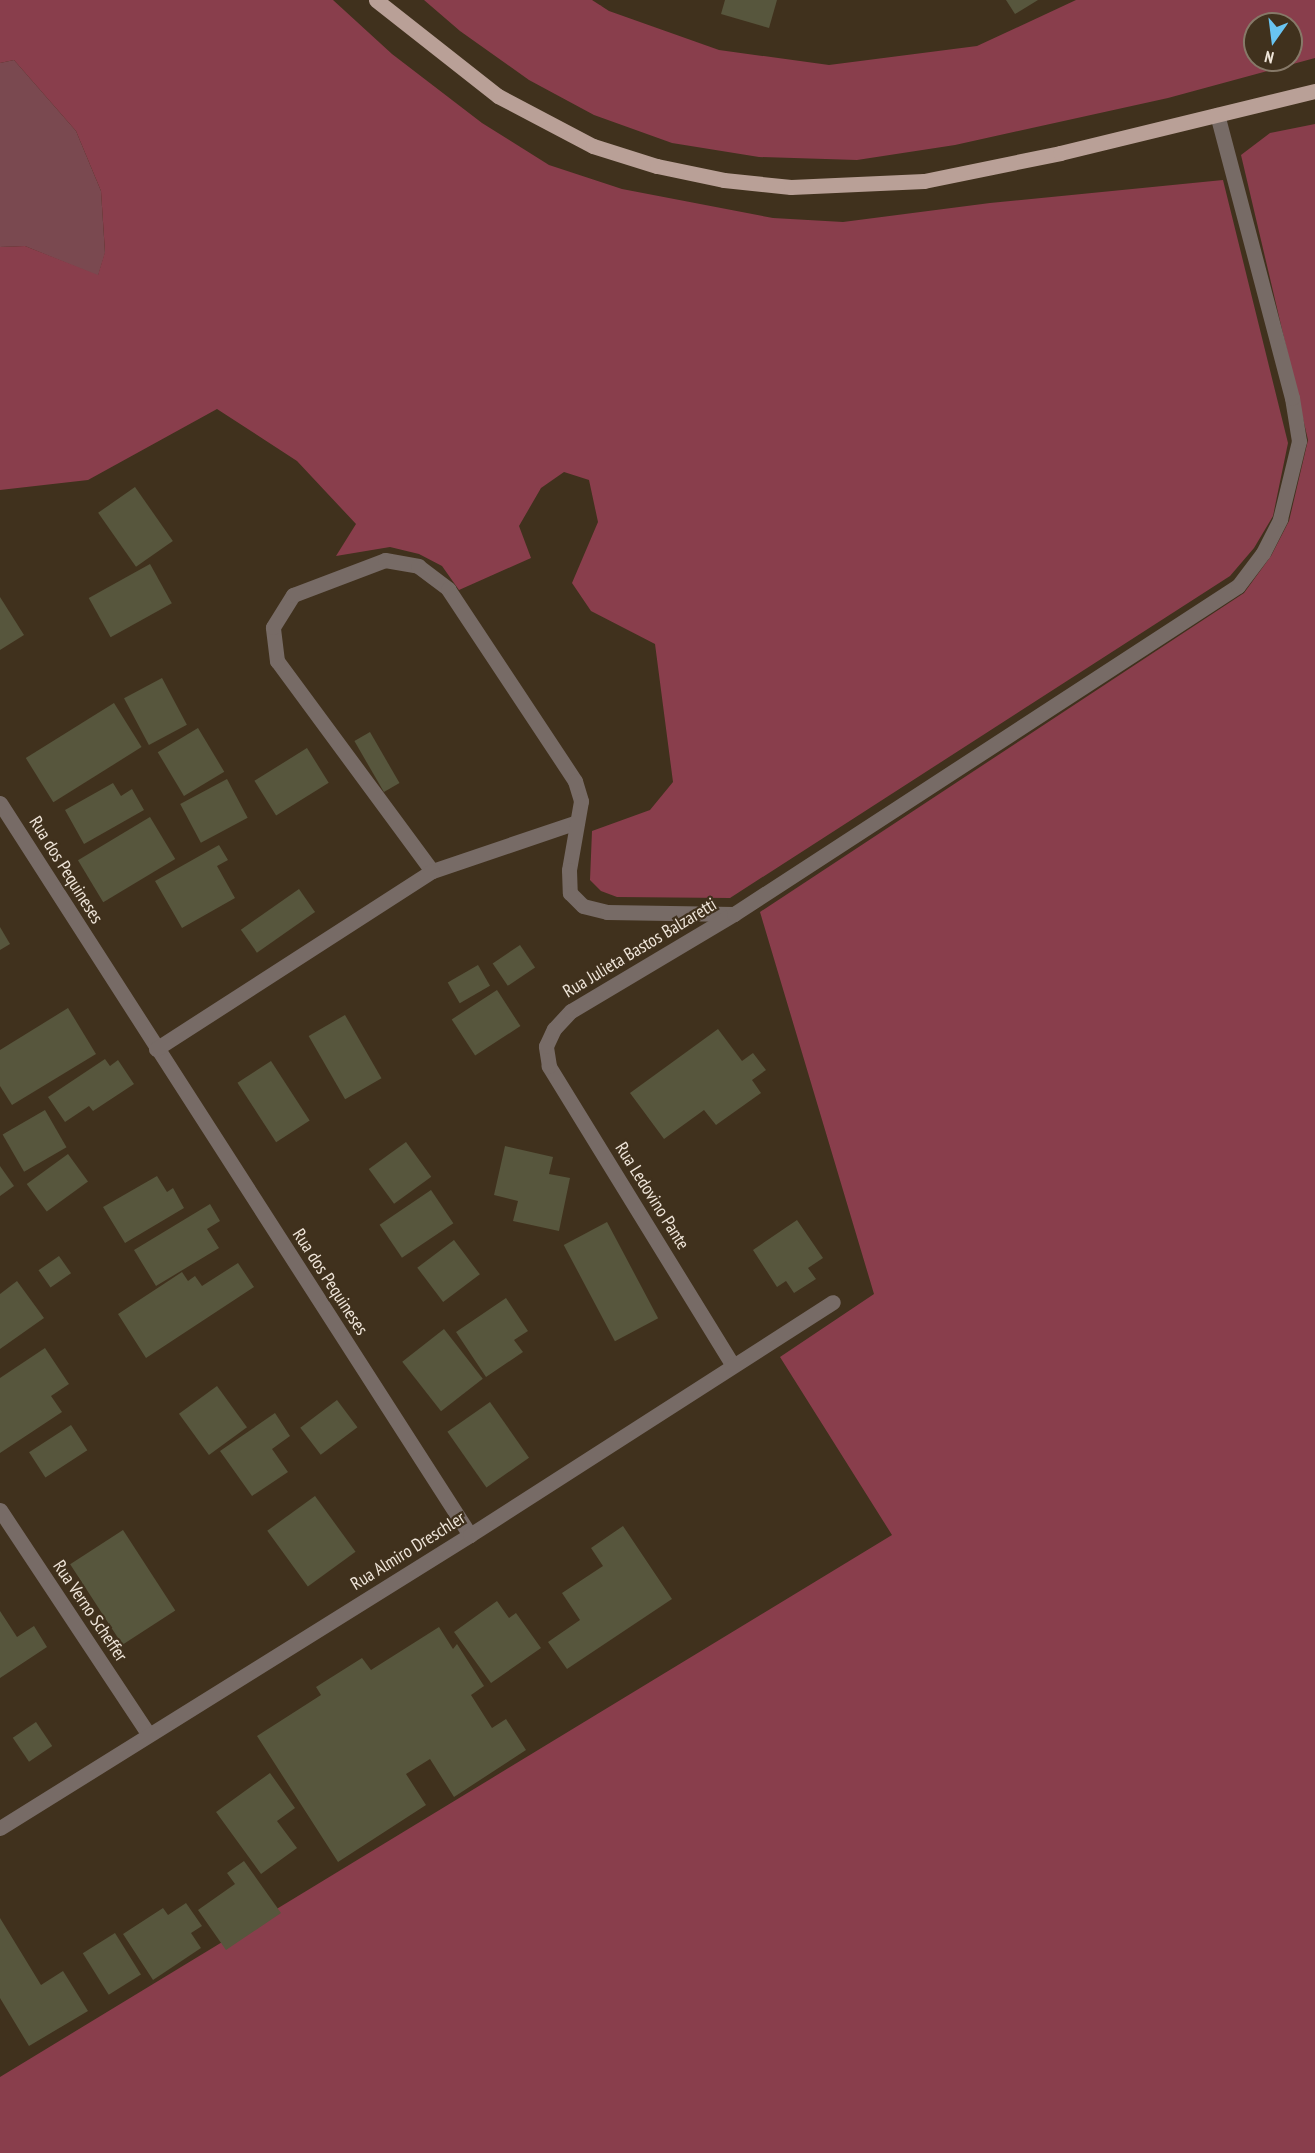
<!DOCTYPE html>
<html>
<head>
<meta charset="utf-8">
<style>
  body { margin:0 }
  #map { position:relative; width:1315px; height:2153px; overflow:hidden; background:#40311d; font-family:"PT Sans Narrow",sans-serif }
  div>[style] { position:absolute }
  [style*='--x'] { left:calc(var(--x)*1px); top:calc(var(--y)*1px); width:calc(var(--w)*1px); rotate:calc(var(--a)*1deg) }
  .green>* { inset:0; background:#7a4950 }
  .forest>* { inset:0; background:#893e4c }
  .building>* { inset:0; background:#57563d; transform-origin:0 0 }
  .minor>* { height:15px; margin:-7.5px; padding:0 7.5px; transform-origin:7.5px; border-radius:7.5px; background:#776b66 }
  .primary>* { height:15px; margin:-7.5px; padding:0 7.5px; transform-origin:7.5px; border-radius:7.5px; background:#b9a097 }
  span { translate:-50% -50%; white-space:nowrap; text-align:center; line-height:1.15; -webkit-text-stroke:4.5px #40311d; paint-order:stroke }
  .street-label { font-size:18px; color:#efe5d9 }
  .north { position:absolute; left:1243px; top:12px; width:60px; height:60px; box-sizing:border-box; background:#40311d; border:2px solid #867968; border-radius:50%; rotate:194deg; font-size:16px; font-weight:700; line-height:24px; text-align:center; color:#efe5d9 }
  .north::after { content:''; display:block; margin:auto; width:21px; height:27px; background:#69c4f1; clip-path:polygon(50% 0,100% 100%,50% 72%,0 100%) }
</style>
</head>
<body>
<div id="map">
  <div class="green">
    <i style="clip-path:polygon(14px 60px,76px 131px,101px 191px,105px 253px,98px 276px,25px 246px,0 247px,0 63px)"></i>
  </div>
  <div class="forest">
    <i style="clip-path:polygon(0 0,333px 0,392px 54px,482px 123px,549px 165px,622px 189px,773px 218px,843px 222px,990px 203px,1223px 180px,1288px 443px,1273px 516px,1254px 548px,1230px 576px,730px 898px,617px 897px,601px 891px,590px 880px,592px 831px,650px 810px,673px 782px,655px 644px,591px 611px,572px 583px,598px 522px,589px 480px,564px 472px,541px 488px,519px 526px,531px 558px,459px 590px,442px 566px,419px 554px,390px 547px,336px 556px,356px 524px,297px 461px,217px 409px,88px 480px,0 490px,0 247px,25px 246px,98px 275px,105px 252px,101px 191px,76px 131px,14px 60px,0 63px)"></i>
    <i style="clip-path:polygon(evenodd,424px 0,592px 0,609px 11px,719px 50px,829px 65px,977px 46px,1076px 0,1315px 0,1315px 58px,1168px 98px,955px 145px,857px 160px,759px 157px,672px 143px,594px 115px,529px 80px,460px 31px,424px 0,1255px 24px,1291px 24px,1291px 60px,1255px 60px,1255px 24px)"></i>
    <i style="clip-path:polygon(1315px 124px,1315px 2153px,0 2153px,0 2077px,892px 1535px,780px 1357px,874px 1294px,760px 912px,1244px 593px,1271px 556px,1289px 521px,1308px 440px,1241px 155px,1270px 133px)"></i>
  </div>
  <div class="building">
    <i style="clip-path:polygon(725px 0,777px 0,769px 28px,721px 14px)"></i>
    <i style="clip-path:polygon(1006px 0,1038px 0,1015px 14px)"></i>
    <i style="left:135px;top:487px;width:66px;height:45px;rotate:55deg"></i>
    <i style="left:150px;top:564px;width:45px;height:70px;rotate:61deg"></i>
    <i style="clip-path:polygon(0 597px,24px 635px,0 650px)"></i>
    <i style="left:162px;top:678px;width:53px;height:43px;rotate:62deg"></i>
    <i style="left:114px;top:703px;width:52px;height:104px;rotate:58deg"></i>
    <i style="left:198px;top:728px;width:51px;height:47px;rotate:59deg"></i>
    <i style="left:370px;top:732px;width:59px;height:18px;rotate:60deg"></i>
    <i style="left:307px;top:748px;width:41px;height:62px;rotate:58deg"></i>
    <i style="left:227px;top:779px;width:44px;height:53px;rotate:62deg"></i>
    <i style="clip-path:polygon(113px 783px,121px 796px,132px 789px,144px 810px,84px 844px,65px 810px)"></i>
    <i style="left:150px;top:817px;width:49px;height:84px;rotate:59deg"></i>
    <i style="clip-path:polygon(219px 845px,228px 860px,217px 866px,235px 898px,182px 928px,155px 881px)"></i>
    <i style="left:299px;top:889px;width:28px;height:71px;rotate:55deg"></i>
    <i style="clip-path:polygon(0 927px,10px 944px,0 950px)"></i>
    <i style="left:520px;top:945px;width:27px;height:33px;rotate:56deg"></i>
    <i style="left:478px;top:965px;width:24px;height:35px;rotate:60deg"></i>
    <i style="left:497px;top:990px;width:43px;height:54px;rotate:57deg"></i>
    <i style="clip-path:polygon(68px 1008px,96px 1054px,12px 1105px,0 1086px,0 1050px)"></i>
    <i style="left:345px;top:1015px;width:73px;height:42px;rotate:60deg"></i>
    <i style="clip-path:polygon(718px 1029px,742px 1061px,753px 1053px,766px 1070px,752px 1080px,761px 1093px,716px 1125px,704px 1110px,664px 1139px,630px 1093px)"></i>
    <i style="clip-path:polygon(105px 1059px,110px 1066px,118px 1060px,134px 1084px,93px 1111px,89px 1106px,65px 1122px,48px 1097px)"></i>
    <i style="left:271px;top:1061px;width:71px;height:40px;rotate:57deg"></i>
    <i style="left:45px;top:1110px;width:43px;height:49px;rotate:60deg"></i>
    <i style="left:406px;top:1142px;width:43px;height:46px;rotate:54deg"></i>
    <i style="clip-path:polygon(505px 1146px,553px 1157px,549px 1174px,570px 1178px,559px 1231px,513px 1221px,518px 1201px,494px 1195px)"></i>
    <i style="left:68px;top:1154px;width:34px;height:51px;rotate:54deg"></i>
    <i style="clip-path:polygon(0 1166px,14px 1186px,0 1196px)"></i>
    <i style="clip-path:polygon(157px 1176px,167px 1192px,173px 1188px,184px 1208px,125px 1243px,103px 1207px)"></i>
    <i style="left:431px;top:1190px;width:40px;height:62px;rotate:56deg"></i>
    <i style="clip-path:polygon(210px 1204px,220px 1221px,207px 1229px,219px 1248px,156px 1286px,134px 1250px)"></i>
    <i style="clip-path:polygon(797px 1220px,823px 1258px,808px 1268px,816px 1279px,794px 1293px,786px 1281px,777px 1287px,753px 1250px)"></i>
    <i style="left:607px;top:1222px;width:109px;height:49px;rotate:62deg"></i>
    <i style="left:454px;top:1240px;width:43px;height:46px;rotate:53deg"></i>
    <i style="left:59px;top:1256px;width:21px;height:25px;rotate:55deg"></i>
    <i style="clip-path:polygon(238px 1263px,254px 1287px,146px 1358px,118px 1314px,182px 1272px,188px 1281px,195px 1276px,202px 1286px)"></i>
    <i style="clip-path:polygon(17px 1281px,44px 1318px,0 1349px,0 1294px)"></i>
    <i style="clip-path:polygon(506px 1298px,528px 1331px,514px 1340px,523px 1352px,486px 1377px,456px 1332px)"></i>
    <i style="left:444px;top:1329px;width:63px;height:53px;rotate:52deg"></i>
    <i style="clip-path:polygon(45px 1348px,69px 1384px,51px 1396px,62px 1412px,0 1453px,0 1378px)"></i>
    <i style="left:217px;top:1386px;width:51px;height:47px;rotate:54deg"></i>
    <i style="left:337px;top:1400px;width:34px;height:46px;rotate:53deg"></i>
    <i style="left:490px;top:1402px;width:68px;height:52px;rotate:55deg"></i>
    <i style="clip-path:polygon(275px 1413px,290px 1436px,272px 1449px,288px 1472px,252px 1496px,220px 1451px)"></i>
    <i style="left:71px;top:1425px;width:30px;height:50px;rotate:57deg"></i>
    <i style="left:315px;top:1496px;width:69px;height:59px;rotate:54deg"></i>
    <i style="clip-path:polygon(623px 1526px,672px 1599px,567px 1669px,548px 1642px,580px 1620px,562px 1593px,603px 1566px,591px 1548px)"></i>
    <i style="left:123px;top:1530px;width:96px;height:63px;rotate:57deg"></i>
    <i style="clip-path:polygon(497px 1601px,509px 1618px,516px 1613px,541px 1648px,491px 1683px,454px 1632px)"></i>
    <i style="clip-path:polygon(0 1611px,17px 1637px,34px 1626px,47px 1647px,0 1678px)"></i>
    <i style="clip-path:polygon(439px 1627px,453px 1649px,457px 1644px,484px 1686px,471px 1695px,492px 1728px,506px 1719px,526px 1750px,454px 1797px,430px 1759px,406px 1774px,426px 1805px,338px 1862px,257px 1736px,321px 1695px,316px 1687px,362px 1658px,371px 1670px)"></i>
    <i style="left:36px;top:1722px;width:29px;height:28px;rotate:56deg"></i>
    <i style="clip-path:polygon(270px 1773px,295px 1808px,277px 1821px,297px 1848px,261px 1874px,216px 1812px)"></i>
    <i style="clip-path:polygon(244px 1861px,281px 1913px,226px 1950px,198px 1910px,235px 1884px,227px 1873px)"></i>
    <i style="clip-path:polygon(186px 1903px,202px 1926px,191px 1933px,201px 1948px,153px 1980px,123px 1934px,163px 1908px,168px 1915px)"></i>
    <i style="clip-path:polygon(0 1918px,41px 1985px,63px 1971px,88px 2011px,29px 2046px,0 1998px)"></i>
    <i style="left:115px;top:1933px;width:49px;height:38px;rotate:58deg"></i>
  </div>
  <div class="minor">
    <i style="--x:0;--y:803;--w:870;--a:57.3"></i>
    <i style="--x:577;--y:822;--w:153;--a:161.3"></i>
    <i style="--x:432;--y:871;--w:261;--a:-126.4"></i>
    <i style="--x:277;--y:661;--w:34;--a:-97"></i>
    <i style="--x:273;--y:627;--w:38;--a:-58"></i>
    <i style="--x:293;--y:595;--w:98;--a:-20.8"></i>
    <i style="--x:385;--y:560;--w:34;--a:10"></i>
    <i style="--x:418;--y:566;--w:38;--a:37"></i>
    <i style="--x:448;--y:589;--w:230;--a:56.5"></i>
    <i style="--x:575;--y:781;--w:21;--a:73"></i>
    <i style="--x:581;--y:801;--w:70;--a:99.9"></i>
    <i style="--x:569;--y:870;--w:23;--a:88"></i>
    <i style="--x:570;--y:893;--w:18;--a:45"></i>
    <i style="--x:583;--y:906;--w:25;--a:14"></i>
    <i style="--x:607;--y:912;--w:127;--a:0.9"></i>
    <i style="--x:156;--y:1049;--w:328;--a:-32.8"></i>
    <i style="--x:732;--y:1364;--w:350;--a:-121.6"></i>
    <i style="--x:549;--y:1066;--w:20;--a:-99"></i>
    <i style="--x:546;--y:1046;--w:19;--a:-65"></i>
    <i style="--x:554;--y:1029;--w:25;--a:-47"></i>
    <i style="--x:571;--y:1011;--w:190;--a:-30.8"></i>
    <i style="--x:734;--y:914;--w:601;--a:-33.06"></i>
    <i style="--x:1238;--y:586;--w:41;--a:-52.9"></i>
    <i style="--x:1263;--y:553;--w:38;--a:-63"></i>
    <i style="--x:1280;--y:519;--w:80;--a:-76.3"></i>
    <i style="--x:1299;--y:441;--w:44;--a:-99.2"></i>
    <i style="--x:1292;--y:398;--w:293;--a:-104.8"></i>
    <i style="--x:0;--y:1510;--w:268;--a:56.5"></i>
    <i style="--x:0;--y:1828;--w:554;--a:-31.94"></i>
    <i style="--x:470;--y:1535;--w:431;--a:-32.7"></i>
  </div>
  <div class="primary">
    <i style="--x:376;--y:0;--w:155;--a:38.2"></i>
    <i style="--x:498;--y:96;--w:107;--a:27.8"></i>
    <i style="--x:593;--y:146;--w:67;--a:17.4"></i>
    <i style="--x:657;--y:166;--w:68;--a:11.8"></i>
    <i style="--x:724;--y:180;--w:67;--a:6"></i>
    <i style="--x:791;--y:187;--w:133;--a:-2.6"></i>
    <i style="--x:924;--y:181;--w:139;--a:-11.6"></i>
    <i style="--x:1060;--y:153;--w:262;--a:-13.7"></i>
  </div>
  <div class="street-label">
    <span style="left:66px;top:870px;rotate:58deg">Rua dos Pequineses</span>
    <span style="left:640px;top:948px;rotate:-31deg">Rua Julieta Bastos Balzaretti</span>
    <span style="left:652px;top:1196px;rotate:58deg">Rua Ledovino Pante</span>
    <span style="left:330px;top:1282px;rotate:57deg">Rua dos Pequineses</span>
    <span style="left:408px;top:1551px;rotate:-32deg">Rua Almiro Dreschler</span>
    <span style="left:90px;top:1611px;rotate:56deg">Rua Verno Scheffer</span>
  </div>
  <div class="north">N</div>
</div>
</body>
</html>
